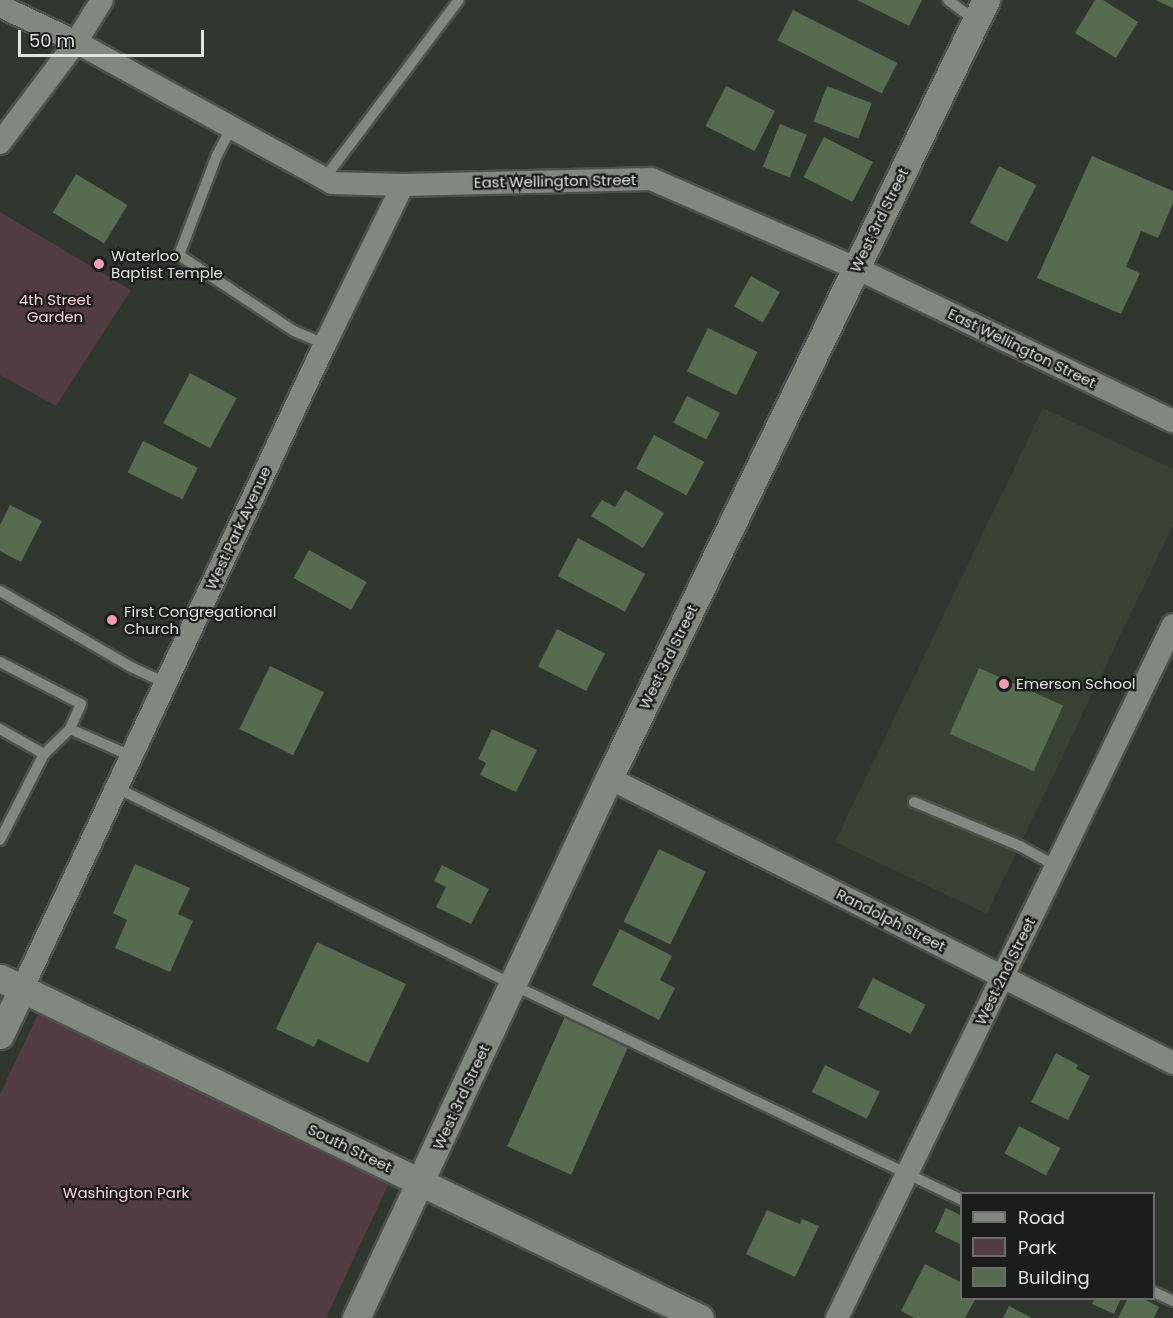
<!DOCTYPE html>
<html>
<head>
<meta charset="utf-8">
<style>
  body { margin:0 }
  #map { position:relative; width:1173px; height:1318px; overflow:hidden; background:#30372e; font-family:Poppins,sans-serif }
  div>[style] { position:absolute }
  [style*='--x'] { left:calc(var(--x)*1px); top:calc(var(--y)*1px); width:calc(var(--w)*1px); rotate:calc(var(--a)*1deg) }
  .built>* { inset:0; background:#384234 }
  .green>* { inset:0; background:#523b42 }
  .building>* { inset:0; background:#576b50; transform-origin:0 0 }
  .roads { filter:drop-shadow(2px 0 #4c524b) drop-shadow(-2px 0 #4c524b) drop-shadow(0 2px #4c524b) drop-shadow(0 -2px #4c524b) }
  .service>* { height:10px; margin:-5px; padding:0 5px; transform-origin:5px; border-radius:5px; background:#81887e }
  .minor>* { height:22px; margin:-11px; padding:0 11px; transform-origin:11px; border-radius:11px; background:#81887e }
  .tertiary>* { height:27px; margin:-13.5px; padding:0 13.5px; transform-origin:13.5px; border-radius:13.5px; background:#81887e }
  .dots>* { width:16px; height:16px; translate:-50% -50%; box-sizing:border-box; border:3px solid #1a1d19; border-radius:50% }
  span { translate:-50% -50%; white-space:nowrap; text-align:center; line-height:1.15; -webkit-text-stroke:4.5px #1a1d19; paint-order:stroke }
  .street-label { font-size:15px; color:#e1e5e0 }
  .poi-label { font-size:15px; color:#e1e5e0 }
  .left { translate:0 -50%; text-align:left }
  .park-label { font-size:15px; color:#fad2dd }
  .legend { position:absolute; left:960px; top:1192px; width:195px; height:108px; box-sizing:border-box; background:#1a1d19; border:2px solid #6a6d69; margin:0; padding:8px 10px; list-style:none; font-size:18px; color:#e1e5e0 }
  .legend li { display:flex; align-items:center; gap:12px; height:30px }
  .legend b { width:30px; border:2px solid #6a6d69 }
  .scale { position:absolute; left:18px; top:30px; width:186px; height:27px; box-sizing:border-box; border:3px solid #e1e5e0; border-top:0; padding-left:8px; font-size:18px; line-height:21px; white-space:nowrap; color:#e1e5e0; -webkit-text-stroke:4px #1a1d19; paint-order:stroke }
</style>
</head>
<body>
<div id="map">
  <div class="built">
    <i style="clip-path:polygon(1043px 408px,1173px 469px,1173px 525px,987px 914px,835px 842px)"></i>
  </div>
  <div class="green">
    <i style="clip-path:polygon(0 212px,131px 290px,56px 406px,0 375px)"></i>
    <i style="clip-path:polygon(39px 1012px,390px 1181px,326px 1318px,0 1318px,0 1094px)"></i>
  </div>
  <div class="building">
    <i style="clip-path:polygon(857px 0,922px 0,909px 26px)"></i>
    <i style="clip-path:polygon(1095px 0,1103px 0,1138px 22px,1116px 58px,1075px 33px)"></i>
    <i style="clip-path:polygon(1155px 0,1173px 0,1173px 8px)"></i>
    <i style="left:793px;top:10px;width:117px;height:34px;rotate:27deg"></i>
    <i style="left:726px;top:86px;width:55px;height:45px;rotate:27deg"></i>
    <i style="left:827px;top:86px;width:48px;height:38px;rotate:21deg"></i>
    <i style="left:780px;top:124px;width:29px;height:46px;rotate:22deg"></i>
    <i style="left:824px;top:137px;width:55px;height:45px;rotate:27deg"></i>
    <i style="clip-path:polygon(1092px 156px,1173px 191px,1173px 203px,1158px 238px,1141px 231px,1126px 267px,1140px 273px,1121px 314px,1037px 278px)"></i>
    <i style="left:999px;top:166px;width:42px;height:64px;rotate:27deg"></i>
    <i style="left:76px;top:174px;width:60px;height:45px;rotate:31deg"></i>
    <i style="left:751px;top:276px;width:33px;height:35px;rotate:29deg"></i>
    <i style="left:708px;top:328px;width:55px;height:48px;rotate:26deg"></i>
    <i style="left:190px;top:373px;width:53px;height:57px;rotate:28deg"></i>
    <i style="left:687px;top:396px;width:37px;height:30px;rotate:27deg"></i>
    <i style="left:654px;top:435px;width:57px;height:38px;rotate:28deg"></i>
    <i style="left:143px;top:441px;width:61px;height:35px;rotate:26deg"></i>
    <i style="clip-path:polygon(625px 490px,664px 513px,643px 548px,591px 516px,602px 500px,615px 507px)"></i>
    <i style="clip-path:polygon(10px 505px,42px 521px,21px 562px,0 551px,0 525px)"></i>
    <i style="left:578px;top:538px;width:76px;height:43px;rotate:28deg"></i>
    <i style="left:309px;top:550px;width:66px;height:32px;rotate:29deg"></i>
    <i style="left:557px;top:629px;width:54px;height:42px;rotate:27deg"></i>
    <i style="left:270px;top:666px;width:60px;height:70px;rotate:26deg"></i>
    <i style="left:979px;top:668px;width:92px;height:72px;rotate:24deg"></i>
    <i style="clip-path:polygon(492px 729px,537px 750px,516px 792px,480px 775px,486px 763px,478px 759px)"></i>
    <i style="left:659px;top:849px;width:52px;height:81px;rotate:26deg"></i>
    <i style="clip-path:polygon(135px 864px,190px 888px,178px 914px,193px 921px,170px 972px,115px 948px,127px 920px,113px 913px)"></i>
    <i style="clip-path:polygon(442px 865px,489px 889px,471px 924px,436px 907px,446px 887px,434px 881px)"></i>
    <i style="clip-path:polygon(620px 929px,672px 956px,660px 980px,675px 988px,659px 1020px,592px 985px)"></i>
    <i style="clip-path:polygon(317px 942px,406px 984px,368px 1063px,318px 1039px,314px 1047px,276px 1029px)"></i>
    <i style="left:873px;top:978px;width:59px;height:33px;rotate:27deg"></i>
    <i style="left:567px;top:1012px;width:70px;height:147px;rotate:24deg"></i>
    <i style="clip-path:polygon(1056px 1053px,1078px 1065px,1076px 1069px,1090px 1076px,1068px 1120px,1031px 1102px)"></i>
    <i style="left:825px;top:1065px;width:61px;height:30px;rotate:26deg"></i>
    <i style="left:1019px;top:1126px;width:47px;height:31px;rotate:28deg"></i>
    <i style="clip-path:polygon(946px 1208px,962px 1216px,962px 1245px,935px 1232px)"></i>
    <i style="clip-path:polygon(767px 1210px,800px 1224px,802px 1219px,819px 1226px,795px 1277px,746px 1254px)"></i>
    <i style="clip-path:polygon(925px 1264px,962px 1283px,962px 1298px,976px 1298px,965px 1318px,914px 1318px,901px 1311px)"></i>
    <i style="clip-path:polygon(1095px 1298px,1121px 1298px,1114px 1314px,1092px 1304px)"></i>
    <i style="clip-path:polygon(1128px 1298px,1142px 1298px,1159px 1307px,1154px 1318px,1118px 1318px)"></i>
    <i style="clip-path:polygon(1009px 1306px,1032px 1318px,1003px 1318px)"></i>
  </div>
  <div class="roads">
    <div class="service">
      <i style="--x:948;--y:0;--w:35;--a:37"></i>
      <i style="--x:231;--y:128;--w:30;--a:117"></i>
      <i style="--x:217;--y:155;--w:107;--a:110.8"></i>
      <i style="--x:179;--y:255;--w:138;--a:33.5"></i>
      <i style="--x:294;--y:331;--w:34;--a:23"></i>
      <i style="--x:324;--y:179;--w:224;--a:-53"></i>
      <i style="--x:0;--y:591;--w:151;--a:30.1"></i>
      <i style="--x:131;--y:667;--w:38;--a:25"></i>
      <i style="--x:0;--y:662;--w:91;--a:27.4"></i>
      <i style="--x:81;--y:704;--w:27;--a:114"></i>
      <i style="--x:70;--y:729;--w:36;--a:136"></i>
      <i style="--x:44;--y:754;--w:51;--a:-150.4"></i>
      <i style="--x:70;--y:729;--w:67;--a:23.9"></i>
      <i style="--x:117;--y:788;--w:442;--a:26.4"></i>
      <i style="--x:513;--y:985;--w:498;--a:25.6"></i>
      <i style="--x:914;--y:802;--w:115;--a:22.5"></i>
      <i style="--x:1020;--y:846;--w:41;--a:29.1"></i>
      <i style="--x:0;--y:840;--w:97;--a:-62.9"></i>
      <i style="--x:1154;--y:1292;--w:21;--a:25"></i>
    </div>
    <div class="minor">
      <i style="--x:0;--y:6;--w:84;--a:25.3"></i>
      <i style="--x:76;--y:42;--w:292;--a:28.8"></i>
      <i style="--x:332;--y:183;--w:71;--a:1.6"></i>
      <i style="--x:403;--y:185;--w:248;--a:-1.4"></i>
      <i style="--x:651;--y:179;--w:223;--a:23.5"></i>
      <i style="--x:856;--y:268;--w:352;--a:25.8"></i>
      <i style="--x:0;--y:143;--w:126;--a:-53"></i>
      <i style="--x:76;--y:42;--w:49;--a:-58.2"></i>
      <i style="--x:609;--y:778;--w:632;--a:26.81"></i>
      <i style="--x:22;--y:989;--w:713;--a:-64.84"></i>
      <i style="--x:325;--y:344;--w:177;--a:-63.9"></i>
      <i style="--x:837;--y:1318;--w:770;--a:-64.13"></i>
    </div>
    <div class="tertiary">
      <i style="--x:0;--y:978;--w:778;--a:25.91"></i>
      <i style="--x:0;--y:1035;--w:51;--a:-64.4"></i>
      <i style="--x:356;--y:1318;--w:596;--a:-64.9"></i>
      <i style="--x:609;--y:778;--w:865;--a:-64.15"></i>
    </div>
  </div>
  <div class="dots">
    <i style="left:99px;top:264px;background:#f19ab4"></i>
    <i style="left:112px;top:620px;background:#f19ab4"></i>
    <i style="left:1004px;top:684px;background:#f19ab4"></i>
  </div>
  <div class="street-label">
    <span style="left:555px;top:181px;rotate:-1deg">East Wellington Street</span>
    <span style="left:879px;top:220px;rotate:-64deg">West 3rd Street</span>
    <span style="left:1022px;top:348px;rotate:26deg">East Wellington Street</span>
    <span style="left:238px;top:528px;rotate:-65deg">West Park Avenue</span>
    <span style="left:668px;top:657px;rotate:-64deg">West 3rd Street</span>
    <span style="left:891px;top:920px;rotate:27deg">Randolph Street</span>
    <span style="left:1005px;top:971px;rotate:-64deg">West 2nd Street</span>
    <span style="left:461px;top:1097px;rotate:-65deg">West 3rd Street</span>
    <span style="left:350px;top:1148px;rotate:26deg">South Street</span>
  </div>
  <div class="poi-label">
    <span class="left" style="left:111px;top:264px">Waterloo<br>Baptist Temple</span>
    <span class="left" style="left:124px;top:620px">First Congregational<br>Church</span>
    <span class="left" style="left:1016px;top:684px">Emerson School</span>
  </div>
  <div class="park-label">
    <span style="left:55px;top:308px">4th Street<br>Garden</span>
    <span style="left:126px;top:1193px">Washington Park</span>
  </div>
  <ul class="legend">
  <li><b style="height:8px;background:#81887e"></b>Road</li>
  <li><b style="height:16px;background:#523b42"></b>Park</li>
  <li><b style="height:16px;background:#576b50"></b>Building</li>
  </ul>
  <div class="scale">50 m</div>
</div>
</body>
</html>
